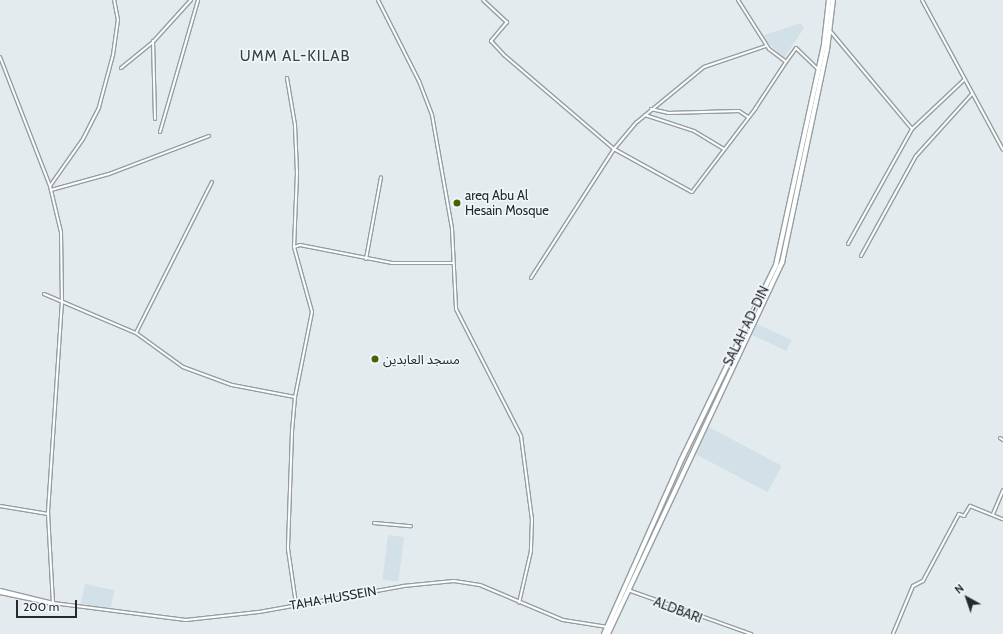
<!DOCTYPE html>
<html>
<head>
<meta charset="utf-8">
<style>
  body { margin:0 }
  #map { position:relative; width:1003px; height:634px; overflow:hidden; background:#e4ebef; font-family:Cabin,"Noto Sans Arabic",sans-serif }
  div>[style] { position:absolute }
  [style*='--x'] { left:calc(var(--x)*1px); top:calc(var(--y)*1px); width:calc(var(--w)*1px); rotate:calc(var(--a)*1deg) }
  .built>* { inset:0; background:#d2e0e8; transform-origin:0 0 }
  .roads { filter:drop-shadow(1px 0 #979ea1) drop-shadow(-1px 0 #979ea1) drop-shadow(0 1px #979ea1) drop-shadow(0 -1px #979ea1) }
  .minor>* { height:2px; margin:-1px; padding:0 1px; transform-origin:1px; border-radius:1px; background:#fff }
  .major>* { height:2.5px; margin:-1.25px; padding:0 1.25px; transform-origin:1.25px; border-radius:1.25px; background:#fff }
  .highway>* { height:3.5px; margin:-1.75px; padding:0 1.75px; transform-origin:1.75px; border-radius:1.75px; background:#fff }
  .dots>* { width:11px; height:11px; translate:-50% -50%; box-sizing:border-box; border:2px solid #f1f8fc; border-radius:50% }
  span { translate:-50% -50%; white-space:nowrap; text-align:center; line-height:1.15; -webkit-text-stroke:3px #f1f8fc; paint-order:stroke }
  .poi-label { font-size:13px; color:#27292b }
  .left { translate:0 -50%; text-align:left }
  .street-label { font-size:13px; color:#27292b }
  .quarter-label { font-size:15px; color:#393f42; letter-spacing:1px }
  .north { position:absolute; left:947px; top:578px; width:40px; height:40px; -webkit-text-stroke:3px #f1f8fc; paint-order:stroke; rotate:320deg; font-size:11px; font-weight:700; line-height:16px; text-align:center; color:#27292b }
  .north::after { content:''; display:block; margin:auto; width:14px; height:18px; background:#27292b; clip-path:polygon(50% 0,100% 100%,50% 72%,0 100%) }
  .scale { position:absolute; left:16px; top:600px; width:61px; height:18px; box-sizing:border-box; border:2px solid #27292b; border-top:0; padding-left:5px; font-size:12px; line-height:14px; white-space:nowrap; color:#27292b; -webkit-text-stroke:3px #f1f8fc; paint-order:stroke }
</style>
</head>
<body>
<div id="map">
  <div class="built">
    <i style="clip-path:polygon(801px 23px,804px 28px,784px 58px,761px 36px)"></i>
    <i style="left:757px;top:324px;width:38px;height:12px;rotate:25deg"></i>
    <i style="left:705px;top:425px;width:87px;height:30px;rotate:28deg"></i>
    <i style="left:388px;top:535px;width:16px;height:45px;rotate:7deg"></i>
    <i style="left:85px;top:584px;width:30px;height:20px;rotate:12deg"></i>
  </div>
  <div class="roads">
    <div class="minor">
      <i style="--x:378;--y:0;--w:91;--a:63.2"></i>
      <i style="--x:419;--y:81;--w:36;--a:69"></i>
      <i style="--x:432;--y:115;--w:116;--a:80"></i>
      <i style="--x:452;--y:229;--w:80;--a:87.1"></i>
      <i style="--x:456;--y:309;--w:143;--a:62.9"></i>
      <i style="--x:521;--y:436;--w:84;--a:82.5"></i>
      <i style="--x:532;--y:519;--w:32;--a:92"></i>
      <i style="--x:531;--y:551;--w:53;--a:103"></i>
      <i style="--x:483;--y:0;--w:33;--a:43"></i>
      <i style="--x:507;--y:22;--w:25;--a:130"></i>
      <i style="--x:491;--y:41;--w:19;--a:47"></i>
      <i style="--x:504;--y:55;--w:145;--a:40.5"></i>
      <i style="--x:614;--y:149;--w:89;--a:28.9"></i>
      <i style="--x:692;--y:192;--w:106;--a:-52.7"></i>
      <i style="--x:738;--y:0;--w:58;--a:57.7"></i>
      <i style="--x:769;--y:49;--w:21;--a:37"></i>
      <i style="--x:786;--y:62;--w:17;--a:-54"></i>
      <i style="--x:796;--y:48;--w:29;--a:44"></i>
      <i style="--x:922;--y:0;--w:170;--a:61.6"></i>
      <i style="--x:831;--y:32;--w:126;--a:50.1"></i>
      <i style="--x:153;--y:41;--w:78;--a:88.5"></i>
      <i style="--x:0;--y:57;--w:138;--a:68.8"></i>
      <i style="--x:50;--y:186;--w:47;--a:76.6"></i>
      <i style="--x:61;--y:232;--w:69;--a:89.2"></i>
      <i style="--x:62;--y:301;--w:213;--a:93.8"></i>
      <i style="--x:48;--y:514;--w:89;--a:86.8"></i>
      <i style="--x:53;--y:603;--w:134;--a:7.3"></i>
      <i style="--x:186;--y:620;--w:73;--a:-6.3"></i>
      <i style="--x:259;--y:612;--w:146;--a:-10.2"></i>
      <i style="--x:403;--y:586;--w:51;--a:-5.6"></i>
      <i style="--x:454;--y:581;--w:26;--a:9"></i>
      <i style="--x:480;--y:585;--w:90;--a:22.9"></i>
      <i style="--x:563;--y:620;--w:45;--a:9"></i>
      <i style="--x:121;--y:68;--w:40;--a:-39"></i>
      <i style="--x:152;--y:43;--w:58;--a:-47.8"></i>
      <i style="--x:287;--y:78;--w:48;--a:80.3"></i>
      <i style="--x:295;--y:125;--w:48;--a:87.6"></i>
      <i style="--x:297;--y:173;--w:74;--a:92.3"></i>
      <i style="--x:294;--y:247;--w:67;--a:74.5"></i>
      <i style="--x:312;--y:312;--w:87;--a:101.3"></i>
      <i style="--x:295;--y:397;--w:35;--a:95"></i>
      <i style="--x:292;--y:432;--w:117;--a:92"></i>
      <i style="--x:288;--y:549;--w:56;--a:81.7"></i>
      <i style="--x:651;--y:109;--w:17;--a:13"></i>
      <i style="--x:668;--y:113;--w:71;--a:-1.6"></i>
      <i style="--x:739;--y:111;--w:11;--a:34"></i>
      <i style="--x:755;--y:109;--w:56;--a:-56.6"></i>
      <i style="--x:645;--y:115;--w:52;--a:18.1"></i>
      <i style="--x:694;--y:131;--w:35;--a:31"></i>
      <i style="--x:160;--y:132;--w:137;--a:-73.9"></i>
      <i style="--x:50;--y:186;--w:57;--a:-54.9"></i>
      <i style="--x:83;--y:139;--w:36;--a:-63"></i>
      <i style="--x:99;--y:107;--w:54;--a:-74.9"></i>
      <i style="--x:113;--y:55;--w:35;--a:-82"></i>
      <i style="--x:118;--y:20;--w:20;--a:-101"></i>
      <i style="--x:51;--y:190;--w:60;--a:-15.4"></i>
      <i style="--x:109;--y:174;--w:107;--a:-20.8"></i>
      <i style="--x:848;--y:244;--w:132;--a:-60.9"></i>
      <i style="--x:912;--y:129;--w:71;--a:-43.3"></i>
      <i style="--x:294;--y:247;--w:6;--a:-18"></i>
      <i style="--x:300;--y:245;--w:94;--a:11.1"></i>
      <i style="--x:392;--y:263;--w:61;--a:0"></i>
      <i style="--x:861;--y:256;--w:114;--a:-61.2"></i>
      <i style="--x:916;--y:156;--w:84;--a:-47.9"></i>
      <i style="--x:366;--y:259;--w:83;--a:-79.6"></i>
      <i style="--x:531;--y:278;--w:153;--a:-57.2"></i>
      <i style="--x:614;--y:149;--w:35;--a:-50"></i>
      <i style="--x:637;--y:122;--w:87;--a:-39.4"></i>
      <i style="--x:704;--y:67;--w:65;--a:-18.7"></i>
      <i style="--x:44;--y:294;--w:100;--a:23"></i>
      <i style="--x:136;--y:333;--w:58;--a:35.9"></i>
      <i style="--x:183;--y:367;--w:52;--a:20.2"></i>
      <i style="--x:232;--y:385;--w:64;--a:10.8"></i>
      <i style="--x:136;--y:333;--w:169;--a:-63.3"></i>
      <i style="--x:1000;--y:438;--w:4;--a:34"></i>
      <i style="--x:0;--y:506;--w:49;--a:9.5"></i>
      <i style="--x:993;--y:514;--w:26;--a:-67"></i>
      <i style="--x:374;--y:523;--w:37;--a:5"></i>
      <i style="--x:628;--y:590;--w:131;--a:19.7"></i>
      <i style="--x:893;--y:634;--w:52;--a:-67.4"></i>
      <i style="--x:913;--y:586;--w:11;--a:-27"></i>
      <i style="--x:923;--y:581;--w:76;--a:-61.8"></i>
      <i style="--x:959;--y:514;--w:5;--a:22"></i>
      <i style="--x:964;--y:516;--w:12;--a:-59"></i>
      <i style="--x:970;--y:506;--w:35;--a:22"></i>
    </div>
    <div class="major">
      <i style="--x:0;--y:590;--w:55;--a:13.8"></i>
      <i style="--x:0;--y:592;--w:53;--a:11.9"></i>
    </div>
    <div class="highway">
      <i style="--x:604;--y:634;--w:187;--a:-66"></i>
      <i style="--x:680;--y:463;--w:220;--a:-64.1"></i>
      <i style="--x:776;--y:265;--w:226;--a:-77.7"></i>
      <i style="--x:824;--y:44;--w:44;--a:-83.5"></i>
      <i style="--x:608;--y:634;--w:410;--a:-64.9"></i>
      <i style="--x:782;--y:263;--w:218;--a:-78.1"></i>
      <i style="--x:827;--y:50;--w:50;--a:-83.2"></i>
    </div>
  </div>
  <div class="dots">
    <i style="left:457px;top:203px;background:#4f5f02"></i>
    <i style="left:375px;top:359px;background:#4f5f02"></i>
  </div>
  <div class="poi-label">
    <span class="left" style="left:465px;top:203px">areq Abu Al<br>Hesain Mosque</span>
    <span class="left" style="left:383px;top:359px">مسجد العابدين</span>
  </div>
  <div class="street-label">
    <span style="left:746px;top:326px;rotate:-64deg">SALAH AD-DIN</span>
    <span style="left:333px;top:598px;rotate:-10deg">TAHA HUSSEIN</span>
    <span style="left:678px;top:610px;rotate:21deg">ALDBARI</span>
  </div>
  <div class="quarter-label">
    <span style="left:295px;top:57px">UMM AL-KILAB</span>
  </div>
  <div class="north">N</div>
  <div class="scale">200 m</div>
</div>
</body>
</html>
